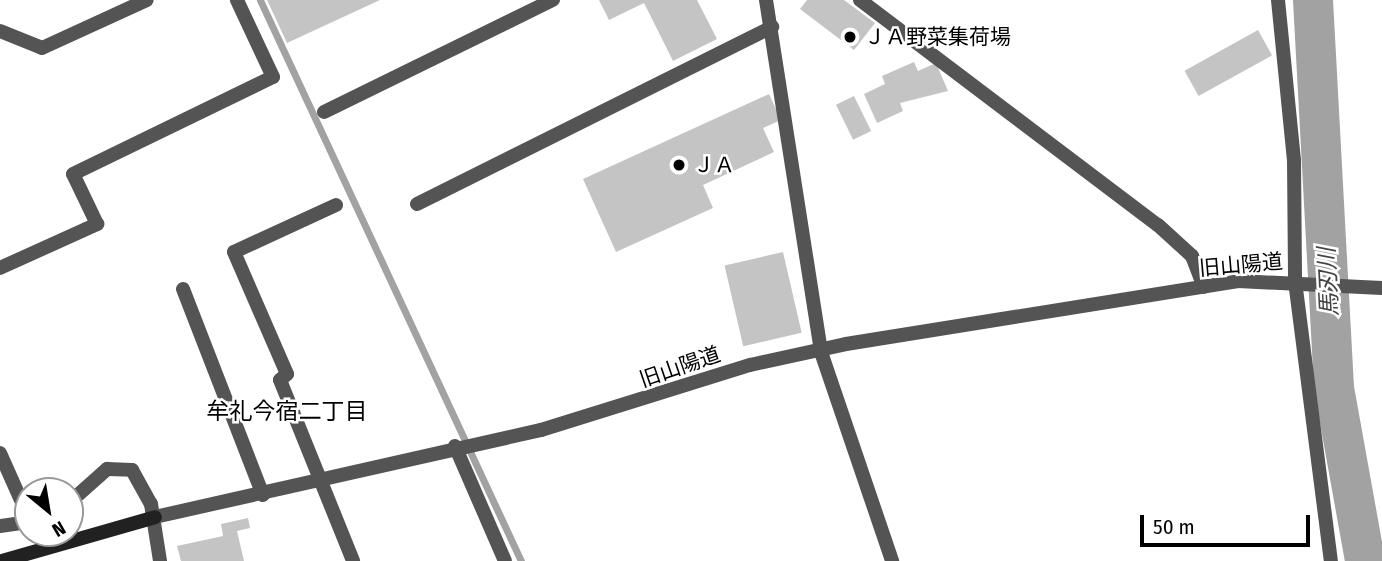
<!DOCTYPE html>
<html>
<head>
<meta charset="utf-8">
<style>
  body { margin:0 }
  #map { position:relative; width:1382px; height:561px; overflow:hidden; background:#fff; font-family:"Fira Sans Condensed","Noto Sans JP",sans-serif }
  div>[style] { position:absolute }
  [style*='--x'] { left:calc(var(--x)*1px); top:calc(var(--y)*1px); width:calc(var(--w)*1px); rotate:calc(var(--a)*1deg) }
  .stream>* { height:7px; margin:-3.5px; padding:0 3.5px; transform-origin:3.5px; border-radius:3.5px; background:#a2a2a2 }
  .river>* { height:40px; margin:-20px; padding:0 20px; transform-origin:20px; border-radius:20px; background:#a2a2a2 }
  .building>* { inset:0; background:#c4c4c4; transform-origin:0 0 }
  .street>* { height:14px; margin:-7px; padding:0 7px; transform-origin:7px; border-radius:7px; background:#545454 }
  .secondary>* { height:14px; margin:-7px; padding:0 7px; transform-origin:7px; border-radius:7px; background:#212121 }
  .dots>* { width:19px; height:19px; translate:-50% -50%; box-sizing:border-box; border:4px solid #fff; border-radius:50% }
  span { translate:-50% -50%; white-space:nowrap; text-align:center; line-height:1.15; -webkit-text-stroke:5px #fff; paint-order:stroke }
  .poi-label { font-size:21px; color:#000 }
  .left { translate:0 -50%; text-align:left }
  .street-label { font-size:21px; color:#000 }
  .water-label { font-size:23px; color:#434343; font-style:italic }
  .neighbourhood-label { font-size:23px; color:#000 }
  .north { position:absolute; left:14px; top:477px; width:70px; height:70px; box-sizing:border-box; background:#fff; border:2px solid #999; border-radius:50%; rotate:150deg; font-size:19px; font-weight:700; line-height:28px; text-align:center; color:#000 }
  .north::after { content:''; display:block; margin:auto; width:24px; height:32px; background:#000; clip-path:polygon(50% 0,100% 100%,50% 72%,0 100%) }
  .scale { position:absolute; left:1140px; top:515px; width:170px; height:32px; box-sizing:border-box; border:4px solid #000; border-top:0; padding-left:9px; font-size:21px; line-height:24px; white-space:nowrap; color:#000; -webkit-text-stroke:5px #fff; paint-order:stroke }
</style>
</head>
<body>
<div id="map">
  <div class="stream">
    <i style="--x:260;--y:0;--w:619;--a:65.05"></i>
  </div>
  <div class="river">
    <i style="--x:1313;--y:0;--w:389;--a:86.9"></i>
    <i style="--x:1334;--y:388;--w:176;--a:79.8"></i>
  </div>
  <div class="building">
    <i style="clip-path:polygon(267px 0,380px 0,287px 43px)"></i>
    <i style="clip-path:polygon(599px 0,697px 0,717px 39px,673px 61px,644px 3px,609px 20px)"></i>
    <i style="clip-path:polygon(807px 0,844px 0,875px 23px,854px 50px,800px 9px)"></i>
    <i style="left:1258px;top:30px;width:29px;height:84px;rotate:61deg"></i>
    <i style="clip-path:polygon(914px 62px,918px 71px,936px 63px,948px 91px,900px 103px,903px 111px,877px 123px,864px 94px,885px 84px,882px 76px)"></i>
    <i style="clip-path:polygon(769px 94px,781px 120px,763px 128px,774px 152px,703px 185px,713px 208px,616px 252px,583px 179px)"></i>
    <i style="left:854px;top:96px;width:39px;height:20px;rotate:64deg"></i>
    <i style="left:783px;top:252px;width:83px;height:60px;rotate:77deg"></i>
    <i style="clip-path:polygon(248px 518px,250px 528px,237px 531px,244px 561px,181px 561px,177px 546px,223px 536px,221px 524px)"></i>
  </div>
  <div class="street">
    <i style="--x:766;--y:0;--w:356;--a:81.1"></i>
    <i style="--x:821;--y:352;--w:221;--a:71.2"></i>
    <i style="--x:860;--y:0;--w:373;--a:37.1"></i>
    <i style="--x:1158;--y:225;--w:46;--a:42.4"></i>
    <i style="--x:1192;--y:256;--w:33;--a:69"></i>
    <i style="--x:1278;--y:0;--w:161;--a:84.3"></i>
    <i style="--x:1294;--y:160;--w:121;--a:89.5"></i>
    <i style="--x:1295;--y:281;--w:282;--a:82.7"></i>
    <i style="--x:0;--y:31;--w:45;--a:22"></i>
    <i style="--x:42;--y:48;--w:115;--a:-24.6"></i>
    <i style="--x:324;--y:112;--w:255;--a:-26.1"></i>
    <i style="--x:417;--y:204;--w:397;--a:-26.5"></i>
    <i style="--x:336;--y:205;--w:112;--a:155.3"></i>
    <i style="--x:234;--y:252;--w:133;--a:66.5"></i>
    <i style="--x:287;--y:374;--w:9;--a:139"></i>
    <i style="--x:280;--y:380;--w:195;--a:68"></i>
    <i style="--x:0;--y:268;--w:107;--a:-24.4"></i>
    <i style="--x:97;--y:224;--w:55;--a:-115.6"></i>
    <i style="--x:73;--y:174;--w:222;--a:-25.9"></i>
    <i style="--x:273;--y:77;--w:85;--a:-115.1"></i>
    <i style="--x:183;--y:289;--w:221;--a:68.8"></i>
    <i style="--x:455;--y:446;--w:125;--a:66.5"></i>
    <i style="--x:0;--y:453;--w:69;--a:66"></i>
    <i style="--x:70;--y:502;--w:50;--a:-41.7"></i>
    <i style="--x:107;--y:469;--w:25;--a:2"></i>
    <i style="--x:132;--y:470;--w:39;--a:61"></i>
    <i style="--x:151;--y:504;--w:58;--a:81"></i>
    <i style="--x:155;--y:517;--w:396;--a:-12.7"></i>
    <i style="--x:541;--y:430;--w:219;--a:-17.3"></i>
    <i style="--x:750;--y:365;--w:98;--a:-12.3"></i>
    <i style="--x:846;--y:344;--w:397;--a:-9.1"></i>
    <i style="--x:1238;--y:281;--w:144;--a:2.8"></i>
    <i style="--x:0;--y:526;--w:28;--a:-8"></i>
  </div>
  <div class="secondary">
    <i style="--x:2;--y:561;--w:159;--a:-16"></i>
  </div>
  <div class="dots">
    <i style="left:850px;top:37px;background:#000"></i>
    <i style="left:679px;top:165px;background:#000"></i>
  </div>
  <div class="poi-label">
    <span class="left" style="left:864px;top:37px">ＪＡ野菜集荷場</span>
    <span class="left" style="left:693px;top:165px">ＪＡ</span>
  </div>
  <div class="street-label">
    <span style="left:1241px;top:265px;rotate:-5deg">旧山陽道</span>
    <span style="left:680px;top:367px;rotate:-19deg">旧山陽道</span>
  </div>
  <div class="water-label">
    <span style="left:1328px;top:282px;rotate:-93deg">馬刃川</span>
  </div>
  <div class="neighbourhood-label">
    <span style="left:287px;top:411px">牟礼今宿二丁目</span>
  </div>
  <div class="north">N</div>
  <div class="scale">50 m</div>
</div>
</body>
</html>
